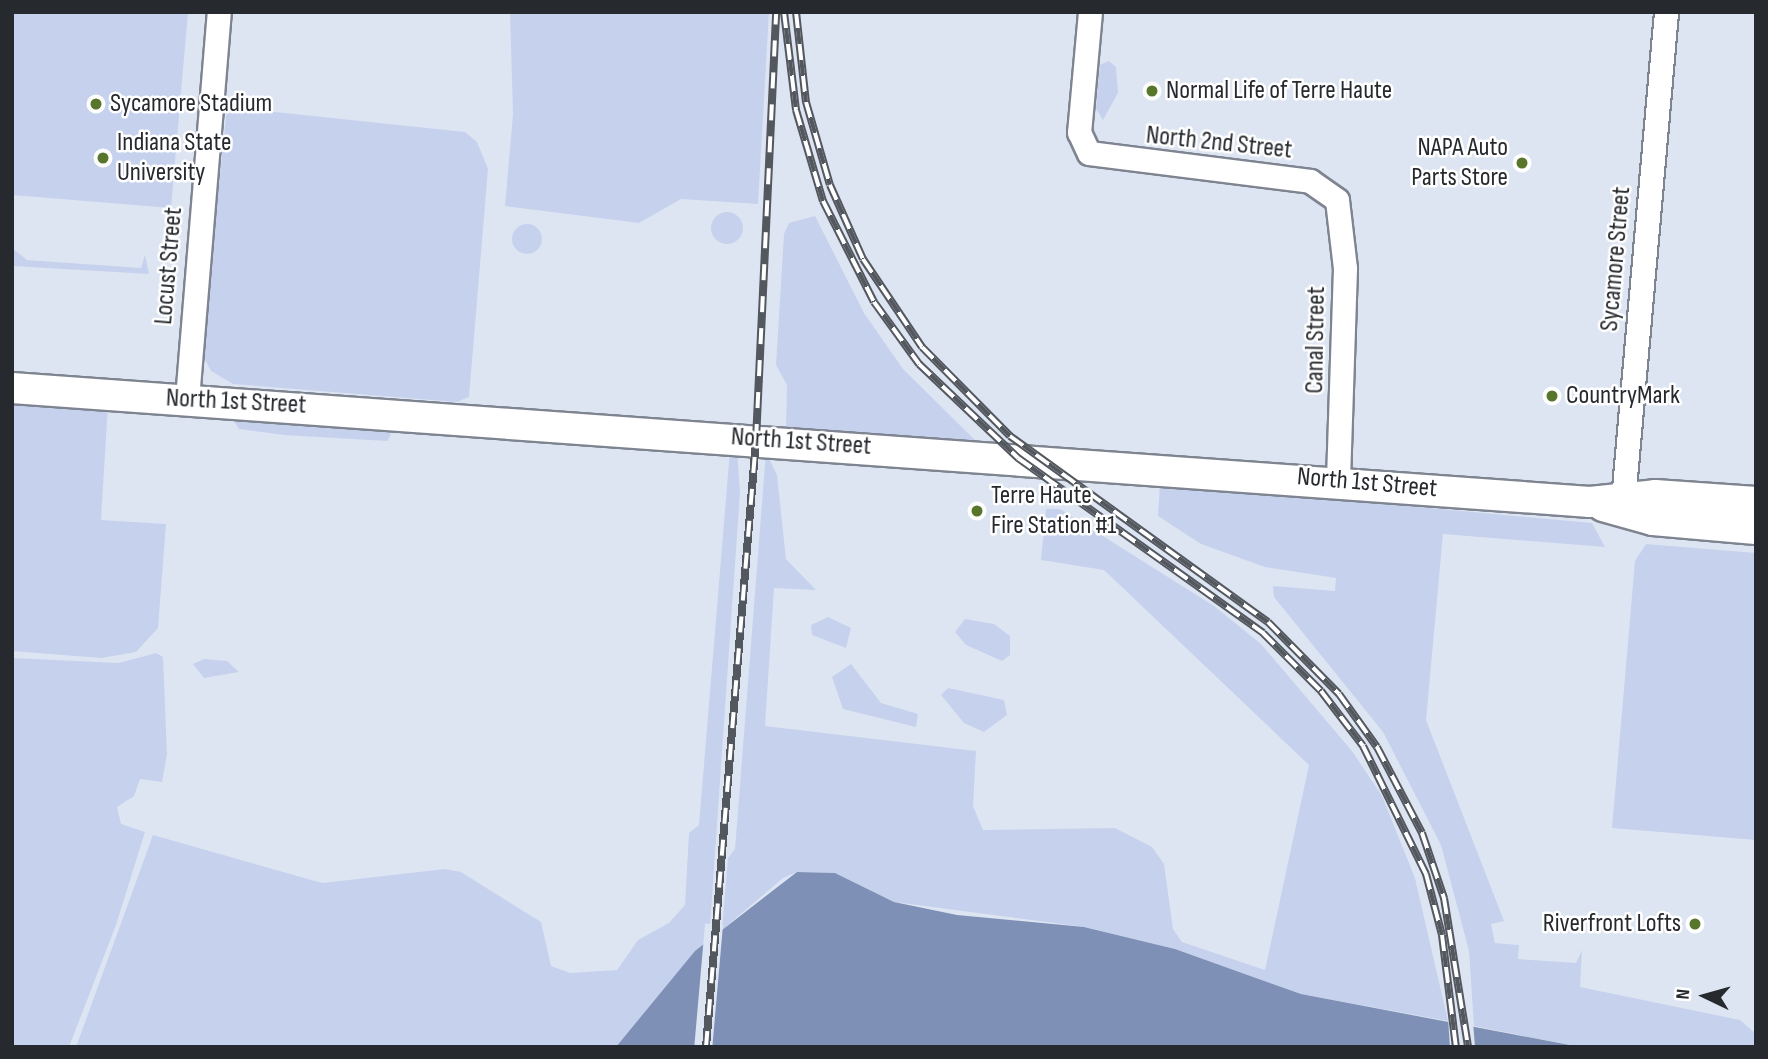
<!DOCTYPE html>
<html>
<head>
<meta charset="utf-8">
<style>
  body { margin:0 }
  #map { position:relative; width:1768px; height:1059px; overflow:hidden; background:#dee5f2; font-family:"Sofia Sans Condensed",sans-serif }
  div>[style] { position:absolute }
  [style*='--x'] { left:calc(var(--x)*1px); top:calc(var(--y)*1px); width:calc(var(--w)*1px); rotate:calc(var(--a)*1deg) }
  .green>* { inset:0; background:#c6d2ed }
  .round { border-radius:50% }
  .water>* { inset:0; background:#7f90b6 }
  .pier>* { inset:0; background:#dee5f2; transform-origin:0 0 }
  .roads { filter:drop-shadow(2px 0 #7e8490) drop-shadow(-2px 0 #7e8490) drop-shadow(0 2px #7e8490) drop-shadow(0 -2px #7e8490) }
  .minor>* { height:23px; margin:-11.5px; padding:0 11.5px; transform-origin:11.5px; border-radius:11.5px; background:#fff }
  .major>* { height:30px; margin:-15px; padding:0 15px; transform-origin:15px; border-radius:15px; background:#fff }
  .rail>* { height:8px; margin-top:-4px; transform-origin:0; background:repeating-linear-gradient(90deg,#fff 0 16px,#53575e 0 32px); box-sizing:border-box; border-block:2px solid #53575e }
  .dots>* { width:19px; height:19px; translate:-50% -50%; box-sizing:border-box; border:4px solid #fff; border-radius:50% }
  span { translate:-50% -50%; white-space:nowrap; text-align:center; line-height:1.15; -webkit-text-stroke:5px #fff; paint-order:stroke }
  .poi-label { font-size:26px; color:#26292e }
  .left { translate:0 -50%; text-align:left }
  .right { translate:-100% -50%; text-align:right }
  .street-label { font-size:26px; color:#26292e }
  .frame { position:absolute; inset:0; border:14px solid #26292e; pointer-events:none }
  .north { position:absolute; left:1670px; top:961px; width:70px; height:70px; -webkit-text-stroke:5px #fff; paint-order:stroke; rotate:275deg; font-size:19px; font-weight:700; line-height:28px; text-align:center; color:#26292e }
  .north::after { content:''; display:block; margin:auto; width:24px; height:32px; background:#26292e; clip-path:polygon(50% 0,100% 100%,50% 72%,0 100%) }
</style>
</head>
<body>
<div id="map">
  <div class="green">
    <i style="clip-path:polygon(12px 12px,188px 12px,171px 208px,12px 195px)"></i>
    <i style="clip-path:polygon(510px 12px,769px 12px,758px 204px,681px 199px,639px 223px,505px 206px,513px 114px)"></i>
    <i style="clip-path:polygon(1109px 61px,1116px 67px,1118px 93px,1103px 120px,1096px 109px,1100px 65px)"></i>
    <i style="clip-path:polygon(227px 107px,465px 132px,477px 142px,488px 169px,469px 397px,457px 402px,233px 384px,211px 371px,202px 354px)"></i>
    <i class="round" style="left:711px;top:212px;width:32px;height:32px"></i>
    <i style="clip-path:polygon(815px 216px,864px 313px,903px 369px,978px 443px,786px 430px,787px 385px,776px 365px,784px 234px,789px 223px)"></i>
    <i class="round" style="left:512px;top:224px;width:30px;height:30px"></i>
    <i style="clip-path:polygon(12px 248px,27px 260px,141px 268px,145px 255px,149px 274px,12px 266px)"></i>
    <i style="clip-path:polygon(12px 398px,108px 405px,101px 520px,166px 524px,158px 628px,136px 652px,101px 658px,12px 651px)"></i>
    <i style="clip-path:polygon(232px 418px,386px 429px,391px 435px,387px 441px,284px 435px,239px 429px)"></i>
    <i style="clip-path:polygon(730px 450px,737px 450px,740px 492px,709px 940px,616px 1047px,76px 1047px,153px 835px,322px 883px,445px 869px,461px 872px,541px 922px,551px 966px,570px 973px,617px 970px,638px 940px,669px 923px,685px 905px,689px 833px,699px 825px)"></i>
    <i style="clip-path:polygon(766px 452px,777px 475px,786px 559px,816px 590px,774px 588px,765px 726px,976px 751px,973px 806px,983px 830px,1115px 828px,1152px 847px,1164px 864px,1173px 929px,1182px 942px,1265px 970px,1309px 765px,1104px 570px,1041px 560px,1046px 509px,1060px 509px,1214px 606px,1261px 644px,1352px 751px,1382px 796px,1415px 878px,1448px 1021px,1301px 994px,1175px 949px,1085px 927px,894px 902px,835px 873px,797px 872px,783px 878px,722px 930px,728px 858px,735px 849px)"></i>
    <i style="clip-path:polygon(1160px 483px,1592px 523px,1605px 547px,1443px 534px,1426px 720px,1504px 921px,1491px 924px,1495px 943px,1519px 945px,1518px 959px,1576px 963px,1582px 950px,1580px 987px,1740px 1020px,1756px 1034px,1756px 1047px,1580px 1047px,1474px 1026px,1469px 951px,1441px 845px,1383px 732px,1274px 597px,1273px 586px,1335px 591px,1336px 578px,1265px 567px,1201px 544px,1158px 516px)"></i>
    <i style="clip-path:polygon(1646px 544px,1756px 553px,1756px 840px,1612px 828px,1635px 561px)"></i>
    <i style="clip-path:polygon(828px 617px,851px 628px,846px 648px,812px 635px,811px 625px)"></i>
    <i style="clip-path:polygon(965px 619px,994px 624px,1010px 636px,1010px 655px,1002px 661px,966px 645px,955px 632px)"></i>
    <i style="clip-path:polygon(156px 653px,163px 657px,167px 754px,162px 782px,140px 779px,134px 796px,117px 807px,121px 824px,145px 832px,116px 925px,69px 1047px,12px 1047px,12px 658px,119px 663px)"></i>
    <i style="clip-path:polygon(204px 659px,227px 661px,239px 672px,204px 678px,193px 664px)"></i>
    <i style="clip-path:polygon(851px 664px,881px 703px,918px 714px,916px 727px,843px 709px,832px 677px)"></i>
    <i style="clip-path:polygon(948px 688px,1004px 700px,1007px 715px,984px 732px,964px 723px,941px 695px)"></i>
  </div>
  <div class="water">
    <i style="clip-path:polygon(797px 872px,835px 873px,894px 902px,957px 915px,1084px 927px,1175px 949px,1301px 994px,1580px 1047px,616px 1047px,695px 951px)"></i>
  </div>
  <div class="pier">
    <i style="left:723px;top:925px;width:122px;height:18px;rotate:95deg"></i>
    <i style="clip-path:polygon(1448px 1018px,1473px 1022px,1475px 1047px,1450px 1047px)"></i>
  </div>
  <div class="roads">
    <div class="minor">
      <i style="--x:1090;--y:12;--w:121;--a:95.2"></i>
      <i style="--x:1079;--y:132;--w:23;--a:65"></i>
      <i style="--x:1089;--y:153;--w:223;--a:7.2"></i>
      <i style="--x:1310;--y:181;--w:33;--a:35"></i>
      <i style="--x:1337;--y:200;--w:68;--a:83.3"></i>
      <i style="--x:1345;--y:268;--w:212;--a:91.9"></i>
      <i style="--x:187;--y:399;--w:388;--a:-85.3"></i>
      <i style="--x:1622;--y:511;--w:501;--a:-84.96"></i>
    </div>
    <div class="major">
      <i style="--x:12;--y:388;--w:1582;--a:4.13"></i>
      <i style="--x:1590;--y:502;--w:65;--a:-6.1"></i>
      <i style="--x:1655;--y:495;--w:101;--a:4"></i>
      <i style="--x:1603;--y:506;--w:52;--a:15.6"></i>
      <i style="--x:1653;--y:520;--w:103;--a:5"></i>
    </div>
  </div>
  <div class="rail">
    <i style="--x:784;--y:12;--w:99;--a:83"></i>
    <i style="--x:796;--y:110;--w:95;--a:73.5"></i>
    <i style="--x:823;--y:201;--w:113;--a:63.2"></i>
    <i style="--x:874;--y:302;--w:77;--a:54"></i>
    <i style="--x:919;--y:364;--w:137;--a:43.5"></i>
    <i style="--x:1018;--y:458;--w:301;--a:35.5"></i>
    <i style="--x:1263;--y:633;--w:82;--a:45"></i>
    <i style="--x:1321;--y:691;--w:69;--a:52.6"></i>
    <i style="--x:1363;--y:746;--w:143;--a:63.8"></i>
    <i style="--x:1426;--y:874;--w:63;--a:75.3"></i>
    <i style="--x:1442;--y:935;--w:113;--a:82.9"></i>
    <i style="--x:796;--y:12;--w:91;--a:83.7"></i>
    <i style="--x:806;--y:102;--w:86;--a:73.9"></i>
    <i style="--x:830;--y:185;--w:81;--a:66"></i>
    <i style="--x:863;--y:259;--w:106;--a:56.2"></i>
    <i style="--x:922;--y:347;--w:125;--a:45.3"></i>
    <i style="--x:1010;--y:436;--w:318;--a:35.8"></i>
    <i style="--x:1268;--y:622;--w:101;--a:45.4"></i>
    <i style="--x:1339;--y:694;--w:65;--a:54.4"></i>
    <i style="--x:1377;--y:747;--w:97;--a:62.4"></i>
    <i style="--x:1422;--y:833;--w:69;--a:71.3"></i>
    <i style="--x:1444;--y:898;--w:151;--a:80.8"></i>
    <i style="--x:706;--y:1047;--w:609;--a:-85.29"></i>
    <i style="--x:756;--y:440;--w:428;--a:-87.3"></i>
  </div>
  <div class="dots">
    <i style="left:1152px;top:91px;background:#57762c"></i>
    <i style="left:96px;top:104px;background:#57762c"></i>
    <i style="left:103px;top:158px;background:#57762c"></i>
    <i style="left:1522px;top:163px;background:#57762c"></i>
    <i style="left:1552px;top:396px;background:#57762c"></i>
    <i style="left:977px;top:511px;background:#57762c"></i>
    <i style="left:1695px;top:924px;background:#57762c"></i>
  </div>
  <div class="poi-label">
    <span class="left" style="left:1166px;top:91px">Normal Life of Terre Haute</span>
    <span class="left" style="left:110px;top:104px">Sycamore Stadium</span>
    <span class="left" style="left:117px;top:158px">Indiana State<br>University</span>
    <span class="right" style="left:1508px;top:163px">NAPA Auto<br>Parts Store</span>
    <span class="left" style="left:1566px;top:396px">CountryMark</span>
    <span class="left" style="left:991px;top:511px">Terre Haute<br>Fire Station #1</span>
    <span class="right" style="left:1681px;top:924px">Riverfront Lofts</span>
  </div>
  <div class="street-label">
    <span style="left:1219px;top:143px;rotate:6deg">North 2nd Street</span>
    <span style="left:1616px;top:259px;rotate:-85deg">Sycamore Street</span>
    <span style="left:169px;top:266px;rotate:-85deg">Locust Street</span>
    <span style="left:1316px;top:340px;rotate:-89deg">Canal Street</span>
    <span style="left:236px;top:402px;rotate:3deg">North 1st Street</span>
    <span style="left:801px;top:442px;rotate:4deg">North 1st Street</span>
    <span style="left:1367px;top:483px;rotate:5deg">North 1st Street</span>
  </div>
  <div class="frame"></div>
  <div class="north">N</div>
</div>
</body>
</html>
